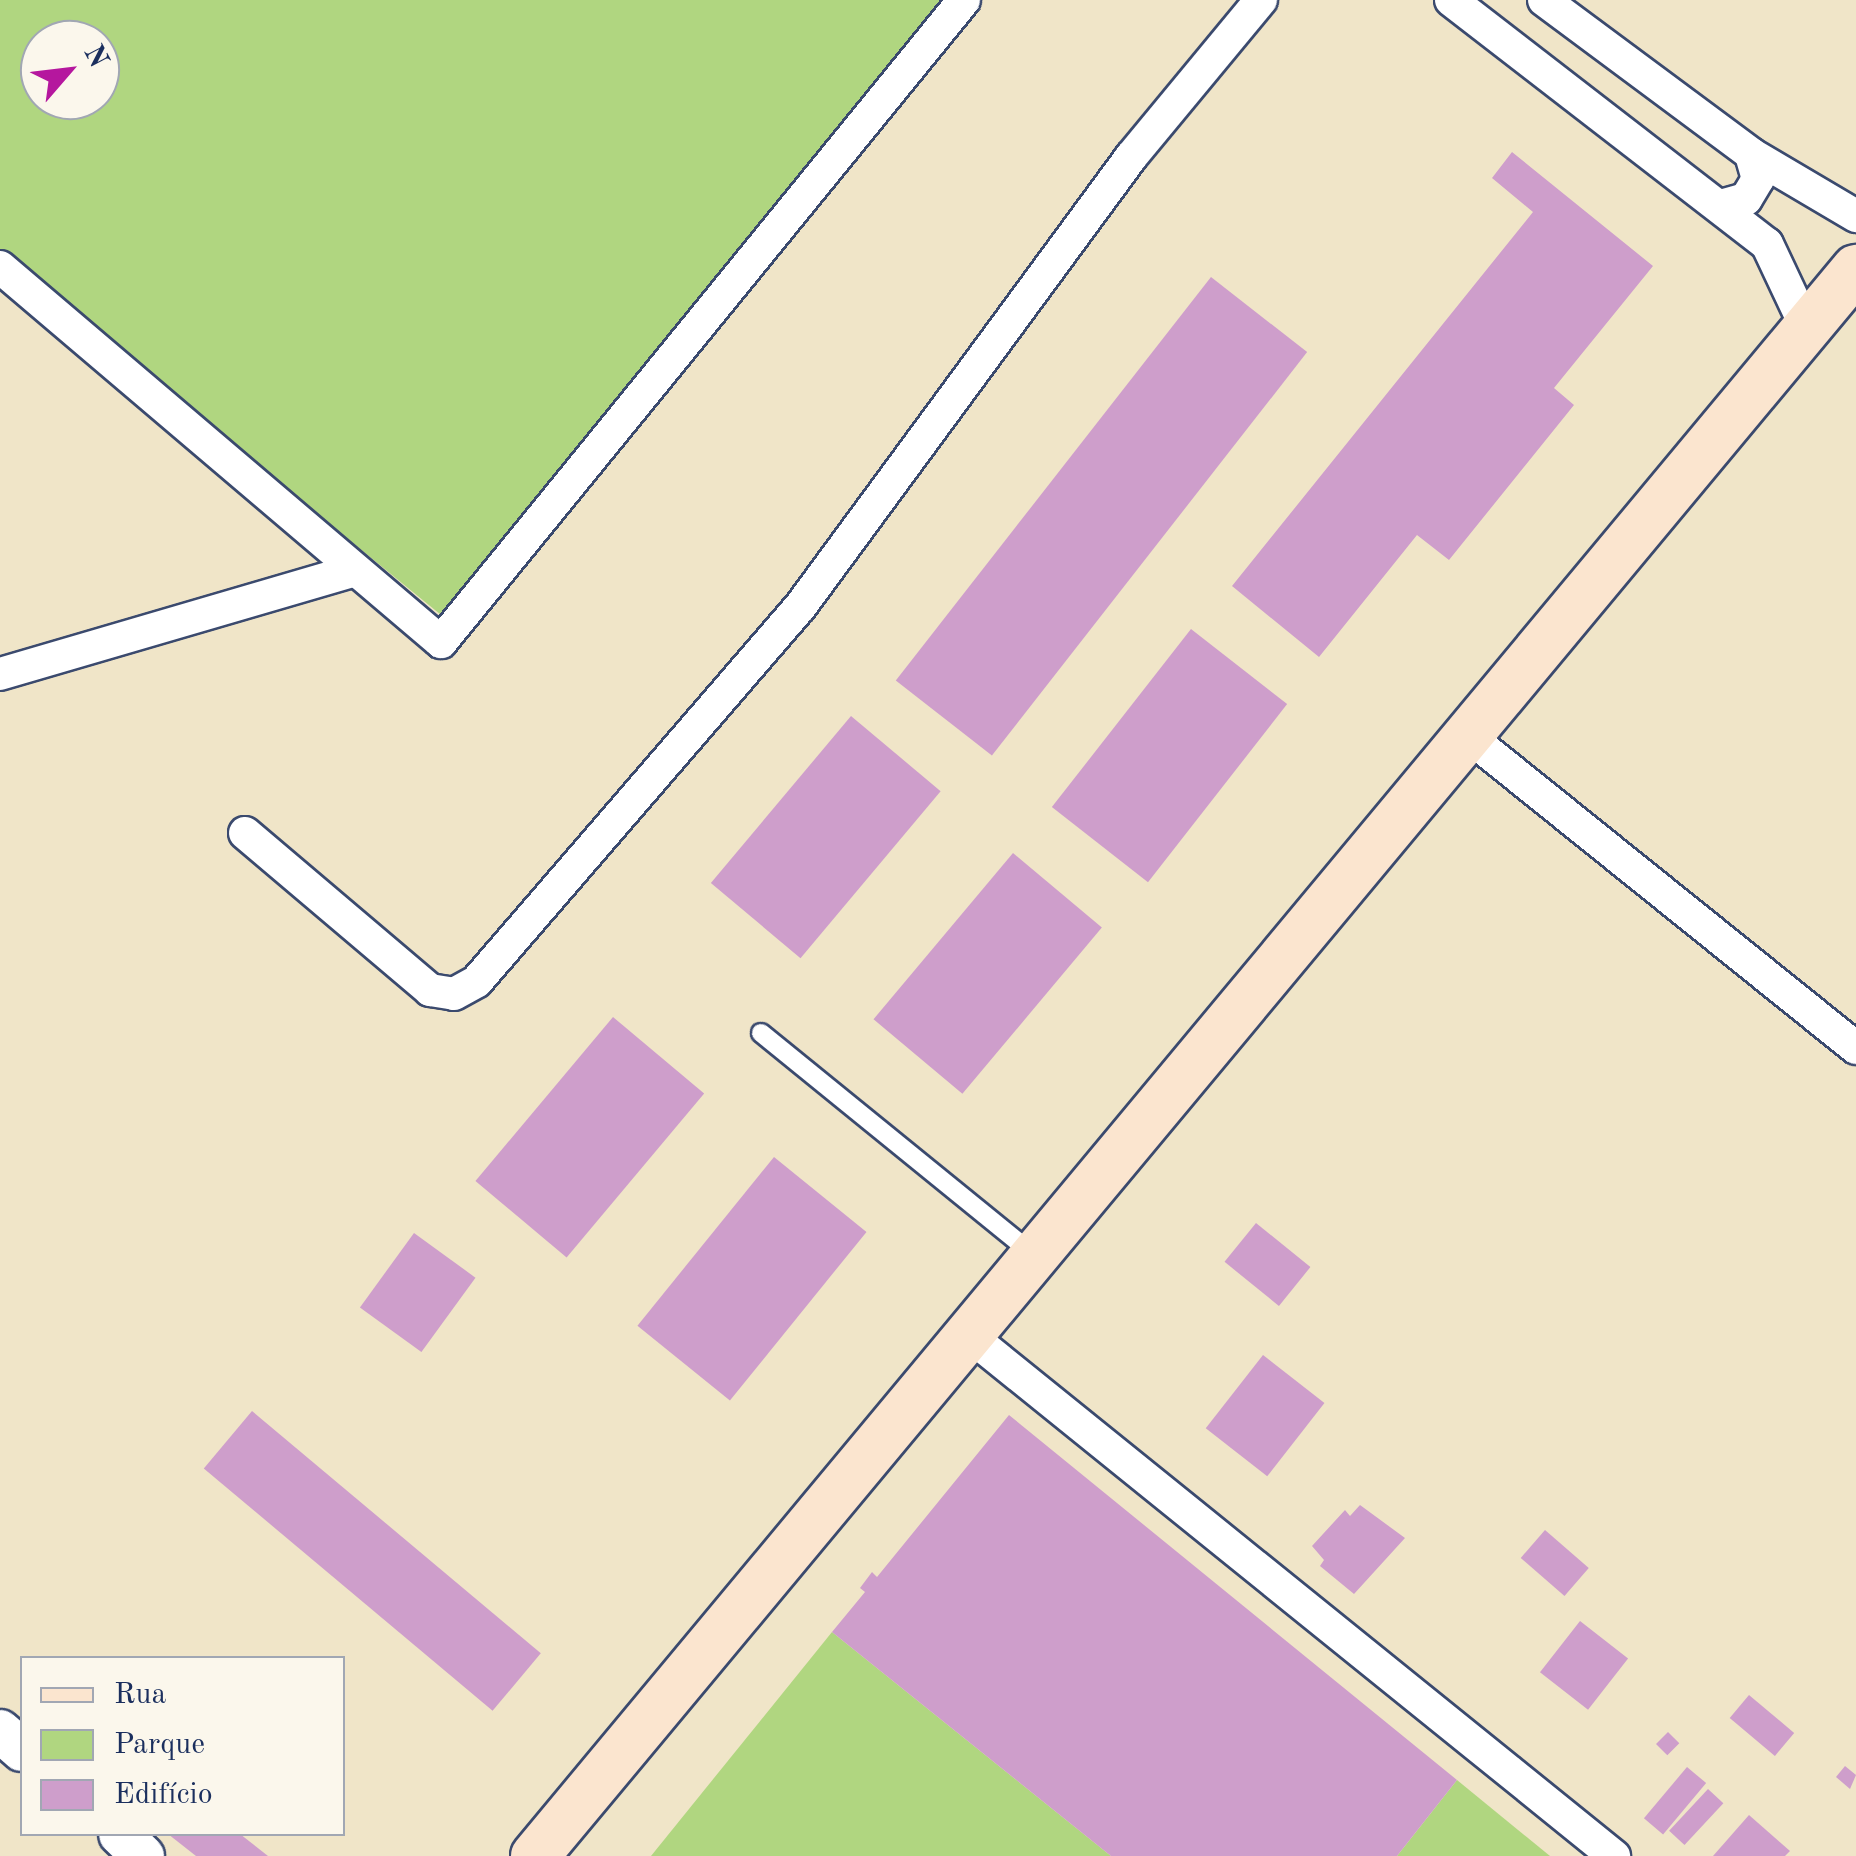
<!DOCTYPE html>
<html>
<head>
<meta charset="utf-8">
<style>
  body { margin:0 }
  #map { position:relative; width:1856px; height:1856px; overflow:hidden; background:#f0e5c8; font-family:"Old Standard TT",serif }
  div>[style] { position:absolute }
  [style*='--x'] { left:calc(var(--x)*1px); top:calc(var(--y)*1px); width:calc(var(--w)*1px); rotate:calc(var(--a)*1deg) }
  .green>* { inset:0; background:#b0d680 }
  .building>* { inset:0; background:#ce9ecb; transform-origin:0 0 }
  .roads { filter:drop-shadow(2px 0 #3b4a6e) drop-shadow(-2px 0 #3b4a6e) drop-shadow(0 2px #3b4a6e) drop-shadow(0 -2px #3b4a6e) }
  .service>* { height:18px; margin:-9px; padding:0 9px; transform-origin:9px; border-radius:9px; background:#fff }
  .minor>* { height:32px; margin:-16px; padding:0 16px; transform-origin:16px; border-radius:16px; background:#fff }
  .tertiary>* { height:42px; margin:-21px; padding:0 21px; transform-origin:21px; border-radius:21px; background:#fff }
  .secondary>* { height:48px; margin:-24px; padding:0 24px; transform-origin:24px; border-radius:24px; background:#fbe5cf }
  span { translate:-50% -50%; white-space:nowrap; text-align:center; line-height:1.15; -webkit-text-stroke:8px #fbf7ec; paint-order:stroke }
  .legend { position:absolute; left:20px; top:1656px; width:325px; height:180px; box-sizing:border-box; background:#fbf7ec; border:2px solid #a1a7b3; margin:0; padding:12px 18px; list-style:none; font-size:30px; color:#1b2f5e }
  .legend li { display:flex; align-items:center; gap:20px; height:50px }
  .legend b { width:50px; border:2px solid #a1a7b3 }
  .north { position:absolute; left:20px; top:20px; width:100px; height:100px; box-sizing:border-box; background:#fbf7ec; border:2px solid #a1a7b3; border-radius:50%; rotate:62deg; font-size:28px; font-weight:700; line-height:40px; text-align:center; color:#1b2f5e }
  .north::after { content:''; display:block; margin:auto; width:35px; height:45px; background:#b5179e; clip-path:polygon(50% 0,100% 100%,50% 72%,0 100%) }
</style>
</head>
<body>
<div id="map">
  <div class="green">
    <i style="clip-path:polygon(evenodd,0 0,941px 0,446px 619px,0 255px,0 0,40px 40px,100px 40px,100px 100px,40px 100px,40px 40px)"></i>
    <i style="clip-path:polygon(832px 1632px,1111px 1856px,651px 1856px)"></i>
    <i style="clip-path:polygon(1457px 1780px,1550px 1856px,1397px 1856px)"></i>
  </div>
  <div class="building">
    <i style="clip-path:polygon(1512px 152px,1653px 266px,1554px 388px,1574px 405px,1449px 560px,1417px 535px,1319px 657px,1232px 586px,1533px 212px,1492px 178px)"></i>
    <i style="left:1211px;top:277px;width:122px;height:512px;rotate:38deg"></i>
    <i style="left:1191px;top:629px;width:122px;height:226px;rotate:38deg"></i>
    <i style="left:851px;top:716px;width:117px;height:218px;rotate:40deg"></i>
    <i style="left:1013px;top:853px;width:116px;height:217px;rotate:40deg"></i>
    <i style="left:613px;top:1017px;width:119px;height:214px;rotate:40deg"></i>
    <i style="left:774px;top:1157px;width:119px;height:217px;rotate:39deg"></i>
    <i style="left:1256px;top:1223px;width:70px;height:50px;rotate:39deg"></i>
    <i style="left:414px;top:1233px;width:76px;height:92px;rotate:36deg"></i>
    <i style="left:1263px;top:1355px;width:78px;height:93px;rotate:38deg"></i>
    <i style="left:252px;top:1411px;width:377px;height:75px;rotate:40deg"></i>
    <i style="clip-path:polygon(1009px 1415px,1457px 1780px,1397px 1856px,1111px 1856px,832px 1632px,865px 1592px,860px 1588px,872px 1572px,877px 1577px)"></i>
    <i style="clip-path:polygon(1360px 1505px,1405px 1538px,1354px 1594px,1320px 1566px,1324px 1560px,1312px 1546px,1345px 1510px,1350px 1516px)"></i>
    <i style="left:1545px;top:1530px;width:58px;height:37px;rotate:41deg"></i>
    <i style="left:1580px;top:1621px;width:61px;height:65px;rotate:38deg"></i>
    <i style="left:1749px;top:1695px;width:59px;height:30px;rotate:40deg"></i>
    <i style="left:1668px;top:1732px;width:16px;height:17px;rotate:45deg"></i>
    <i style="clip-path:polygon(1845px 1766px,1856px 1775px,1850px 1789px,1836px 1777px)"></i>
    <i style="left:1687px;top:1767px;width:25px;height:67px;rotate:40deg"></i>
    <i style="left:1708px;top:1789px;width:21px;height:57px;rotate:43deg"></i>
    <i style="clip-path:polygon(1749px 1815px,1790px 1851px,1785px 1856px,1713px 1856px)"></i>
    <i style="clip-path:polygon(168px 1834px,240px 1834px,268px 1856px,196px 1856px)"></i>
  </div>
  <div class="roads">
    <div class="service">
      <i style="--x:761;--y:1033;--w:349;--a:39.1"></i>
    </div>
    <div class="minor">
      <i style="--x:1451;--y:0;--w:399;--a:37.7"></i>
      <i style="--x:1767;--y:244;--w:92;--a:64.8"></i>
      <i style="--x:1544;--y:0;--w:258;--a:36.6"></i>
      <i style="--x:1751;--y:154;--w:122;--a:30.6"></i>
      <i style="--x:1721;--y:206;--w:26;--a:-16"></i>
      <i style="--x:1746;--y:199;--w:23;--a:-59"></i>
      <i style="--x:1758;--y:179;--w:26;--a:-106"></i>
      <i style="--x:0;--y:267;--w:579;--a:40.38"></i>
      <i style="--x:441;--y:642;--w:828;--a:-50.83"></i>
      <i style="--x:0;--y:674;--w:370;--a:-16.3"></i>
      <i style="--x:1468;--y:736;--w:498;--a:38.8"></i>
      <i style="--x:245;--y:833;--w:243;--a:40.3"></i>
      <i style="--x:430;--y:990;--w:24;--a:9"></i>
      <i style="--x:454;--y:994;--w:26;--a:-29"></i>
      <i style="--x:477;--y:981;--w:494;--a:-49.2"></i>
      <i style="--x:800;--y:607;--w:559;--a:-53.66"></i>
      <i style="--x:1131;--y:157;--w:204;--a:-50.4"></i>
      <i style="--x:970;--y:1336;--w:828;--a:38.92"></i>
    </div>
    <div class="tertiary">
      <i style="--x:0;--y:1731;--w:29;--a:41"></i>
      <i style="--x:120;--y:1834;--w:32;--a:44"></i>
    </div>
    <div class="secondary">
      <i style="--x:535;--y:1856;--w:2065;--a:-50.23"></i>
    </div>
  </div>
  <ul class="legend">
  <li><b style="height:12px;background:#fbe5cf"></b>Rua</li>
  <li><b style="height:28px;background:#b0d680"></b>Parque</li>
  <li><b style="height:28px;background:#ce9ecb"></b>Edifício</li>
  </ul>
  <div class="north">N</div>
</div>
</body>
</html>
